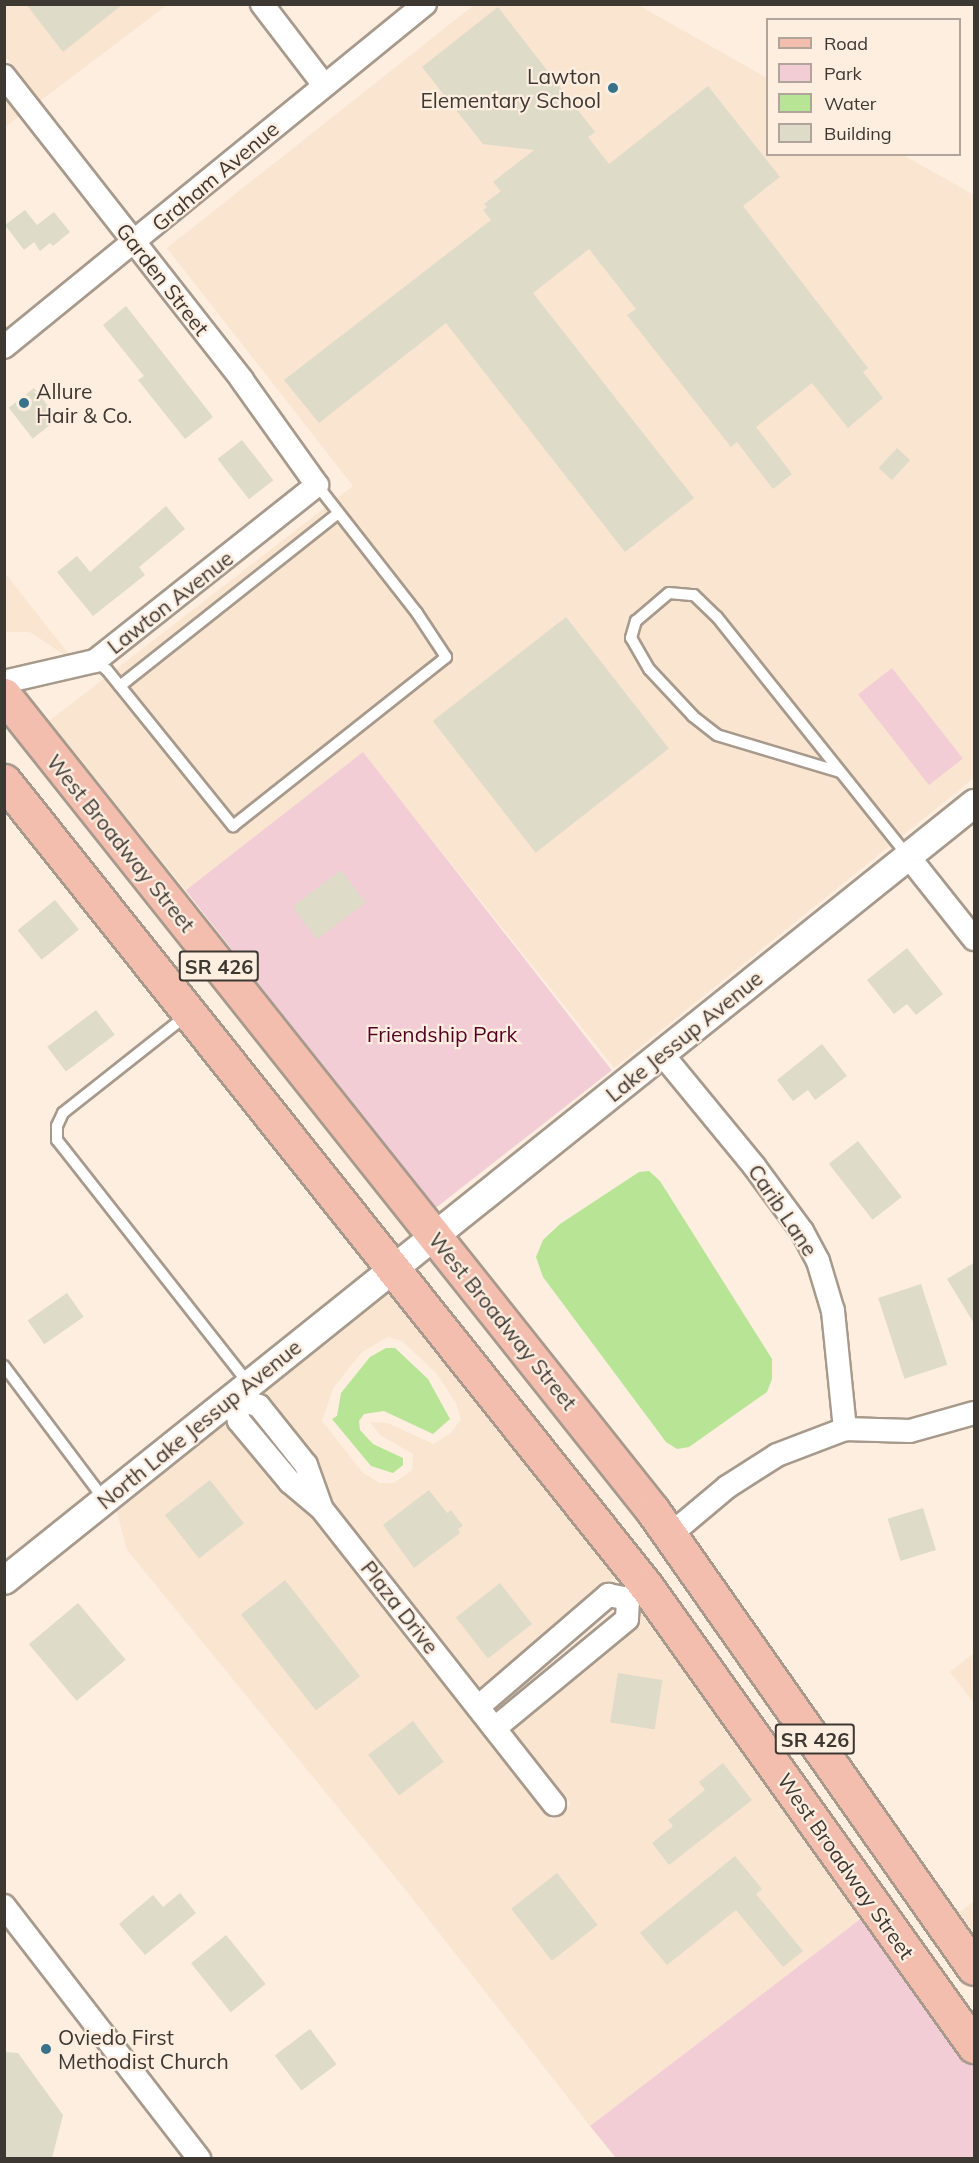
<!DOCTYPE html>
<html>
<head>
<meta charset="utf-8">
<style>
  body { margin:0 }
  #map { position:relative; width:979px; height:2163px; overflow:hidden; background:#fdeee0; font-family:Mulish,sans-serif }
  div>[style] { position:absolute }
  [style*='--x'] { left:calc(var(--x)*1px); top:calc(var(--y)*1px); width:calc(var(--w)*1px); rotate:calc(var(--a)*1deg) }
  .built>* { inset:0; background:#f9e5d0 }
  .green>* { inset:0; background:#f3cdd5; transform-origin:0 0 }
  .water>* { inset:0; background:#b8e495 }
  .building>* { inset:0; background:#dedbc8; transform-origin:0 0 }
  .roads { filter:drop-shadow(2px 0 #a79a8c) drop-shadow(-2px 0 #a79a8c) drop-shadow(0 2px #a79a8c) drop-shadow(0 -2px #a79a8c) }
  .service>* { height:10px; margin:-5px; padding:0 5px; transform-origin:5px; border-radius:5px; background:#fff }
  .minor>* { height:22px; margin:-11px; padding:0 11px; transform-origin:11px; border-radius:11px; background:#fff }
  .tertiary>* { height:27px; margin:-13.5px; padding:0 13.5px; transform-origin:13.5px; border-radius:13.5px; background:#fff }
  .primary>* { height:33px; margin:-16.5px; padding:0 16.5px; transform-origin:16.5px; border-radius:16.5px; background:#f4beaf }
  .dots>* { width:16px; height:16px; translate:-50% -50%; box-sizing:border-box; border:3px solid #fdeee0; border-radius:50% }
  span { translate:-50% -50%; white-space:nowrap; text-align:center; line-height:1.15; -webkit-text-stroke:4.5px #fdeee0; paint-order:stroke }
  .shield-label span { padding:2px 4px; background:#fdeee0; border:2px solid; border-radius:4px; -webkit-text-stroke-width:0 }
  .shield-label { font-size:20px; color:#3e3833; font-weight:700 }
  .poi-label { font-size:21px; color:#3e3833 }
  .right { translate:-100% -50%; text-align:right }
  .left { translate:0 -50%; text-align:left }
  .street-label { font-size:21px; color:#3e3833 }
  .park-label { font-size:21px; color:#550124 }
  .frame { position:absolute; inset:0; border:6px solid #3e3833; pointer-events:none }
  .legend { position:absolute; left:766px; top:18px; width:195px; height:138px; box-sizing:border-box; background:#fdeee0; border:2px solid #b1a59b; margin:0; padding:8px 10px; list-style:none; font-size:18px; color:#3e3833 }
  .legend li { display:flex; align-items:center; gap:12px; height:30px }
  .legend b { width:30px; border:2px solid #b1a59b }
</style>
</head>
<body>
<div id="map">
  <div class="built">
    <i style="clip-path:polygon(5px 5px,167px 5px,40px 101px,5px 56px)"></i>
    <i style="clip-path:polygon(474px 5px,638px 5px,767px 78px,768px 154px,903px 155px,974px 195px,974px 778px,614px 1068px,363px 753px,188px 893px,49px 721px,353px 486px,167px 248px)"></i>
    <i style="clip-path:polygon(5px 97px,20px 116px,5px 127px)"></i>
    <i style="clip-path:polygon(4px 572px,75px 662px,30px 632px,5px 632px)"></i>
    <i style="clip-path:polygon(evenodd,390px 1285px,621px 1574px,605px 1583px,481px 1690px,332px 1501px,315px 1457px,269px 1399px,257px 1392px,390px 1285px,388px 1337px,402px 1341px,436px 1373px,456px 1403px,461px 1419px,451px 1433px,433px 1444px,388px 1423px,370px 1422px,380px 1435px,413px 1454px,412px 1470px,394px 1483px,380px 1483px,363px 1473px,322px 1421px,333px 1388px,362px 1352px,388px 1337px)"></i>
    <i style="clip-path:polygon(226px 1417px,229px 1429px,280px 1490px,317px 1522px,552px 1820px,571px 1804px,511px 1729px,636px 1623px,644px 1603px,884px 1901px,590px 2126px,408px 1893px,127px 1550px,115px 1505px)"></i>
    <i style="clip-path:polygon(974px 1653px,974px 1703px,950px 1672px)"></i>
    <i style="clip-path:polygon(974px 1901px,974px 1934px,959px 1913px)"></i>
  </div>
  <div class="green">
    <i style="left:892px;top:668px;width:115px;height:43px;rotate:52deg"></i>
    <i style="left:363px;top:752px;width:404px;height:225px;rotate:52deg"></i>
    <i style="clip-path:polygon(884px 1901px,974px 2016px,974px 2158px,616px 2158px,590px 2126px)"></i>
  </div>
  <div class="water">
    <i style="clip-path:polygon(649px 1171px,660px 1181px,772px 1359px,772px 1379px,767px 1392px,689px 1447px,677px 1449px,666px 1442px,543px 1277px,536px 1257px,543px 1240px,560px 1224px,639px 1172px)"></i>
    <i style="clip-path:polygon(386px 1348px,395px 1348px,428px 1379px,450px 1419px,433px 1434px,384px 1411px,364px 1414px,359px 1421px,360px 1430px,373px 1444px,403px 1458px,403px 1465px,393px 1473px,371px 1466px,332px 1419px,337px 1416px,341px 1393px,370px 1357px)"></i>
  </div>
  <div class="building">
    <i style="clip-path:polygon(26px 4px,123px 4px,63px 52px)"></i>
    <i style="clip-path:polygon(498px 7px,595px 132px,588px 137px,609px 164px,708px 86px,780px 177px,743px 206px,868px 368px,863px 372px,883px 398px,848px 428px,812px 383px,756px 427px,792px 474px,773px 489px,737px 442px,731px 447px,627px 315px,636px 309px,589px 249px,533px 293px,694px 498px,625px 552px,446px 323px,319px 423px,284px 380px,491px 220px,483px 210px,487px 207px,484px 204px,501px 191px,493px 182px,534px 150px,483px 144px,422px 67px)"></i>
    <i style="clip-path:polygon(25px 210px,37px 225px,54px 212px,70px 232px,53px 246px,50px 243px,40px 251px,34px 242px,24px 250px,5px 225px)"></i>
    <i style="clip-path:polygon(126px 306px,213px 417px,185px 439px,138px 380px,144px 376px,103px 325px)"></i>
    <i style="left:34px;top:388px;width:39px;height:32px;rotate:52deg"></i>
    <i style="left:242px;top:440px;width:51px;height:31px;rotate:52deg"></i>
    <i style="left:897px;top:448px;width:18px;height:27px;rotate:43deg"></i>
    <i style="clip-path:polygon(166px 506px,185px 529px,139px 567px,145px 575px,93px 616px,57px 572px,77px 556px,90px 572px)"></i>
    <i style="left:566px;top:617px;width:167px;height:169px;rotate:52deg"></i>
    <i style="left:341px;top:870px;width:41px;height:61px;rotate:53deg"></i>
    <i style="left:55px;top:900px;width:38px;height:48px;rotate:51deg"></i>
    <i style="clip-path:polygon(907px 948px,943px 994px,916px 1015px,907px 1004px,894px 1014px,867px 980px)"></i>
    <i style="left:96px;top:1010px;width:31px;height:61px;rotate:53deg"></i>
    <i style="clip-path:polygon(822px 1044px,847px 1076px,815px 1100px,808px 1090px,793px 1101px,777px 1080px)"></i>
    <i style="left:858px;top:1141px;width:71px;height:37px;rotate:52deg"></i>
    <i style="clip-path:polygon(975px 1262px,975px 1325px,947px 1279px)"></i>
    <i style="left:921px;top:1284px;width:85px;height:45px;rotate:72deg"></i>
    <i style="left:67px;top:1293px;width:29px;height:48px;rotate:55deg"></i>
    <i style="left:210px;top:1480px;width:55px;height:57px;rotate:52deg"></i>
    <i style="clip-path:polygon(429px 1490px,447px 1513px,451px 1510px,463px 1526px,458px 1529px,460px 1533px,414px 1568px,383px 1525px)"></i>
    <i style="left:923px;top:1508px;width:44px;height:37px;rotate:73deg"></i>
    <i style="left:285px;top:1580px;width:122px;height:56px;rotate:52deg"></i>
    <i style="left:500px;top:1583px;width:52px;height:56px;rotate:52deg"></i>
    <i style="left:78px;top:1603px;width:74px;height:64px;rotate:50deg"></i>
    <i style="left:618px;top:1673px;width:45px;height:50px;rotate:9deg"></i>
    <i style="left:413px;top:1721px;width:51px;height:56px;rotate:53deg"></i>
    <i style="clip-path:polygon(723px 1763px,752px 1800px,669px 1865px,652px 1843px,673px 1826px,668px 1820px,705px 1790px,699px 1782px)"></i>
    <i style="clip-path:polygon(735px 1856px,762px 1889px,756px 1894px,803px 1951px,783px 1967px,736px 1910px,667px 1965px,640px 1933px)"></i>
    <i style="left:557px;top:1873px;width:66px;height:58px;rotate:52deg"></i>
    <i style="clip-path:polygon(180px 1893px,196px 1913px,145px 1955px,119px 1924px,153px 1895px,163px 1907px)"></i>
    <i style="left:226px;top:1935px;width:63px;height:45px;rotate:51deg"></i>
    <i style="left:310px;top:2029px;width:44px;height:44px;rotate:53deg"></i>
    <i style="clip-path:polygon(4px 2052px,18px 2053px,63px 2115px,52px 2158px,4px 2158px)"></i>
  </div>
  <div class="roads">
    <div class="service">
      <i style="--x:95;--y:661;--w:15;--a:37"></i>
      <i style="--x:107;--y:670;--w:201;--a:51.1"></i>
      <i style="--x:233;--y:826;--w:272;--a:-38.4"></i>
      <i style="--x:446;--y:657;--w:53;--a:-123.4"></i>
      <i style="--x:417;--y:613;--w:162;--a:-128"></i>
      <i style="--x:120;--y:686;--w:278;--a:-38.4"></i>
      <i style="--x:840;--y:772;--w:128;--a:-163.3"></i>
      <i style="--x:717;--y:735;--w:31;--a:-142"></i>
      <i style="--x:693;--y:716;--w:64;--a:-133.1"></i>
      <i style="--x:649;--y:669;--w:36;--a:-120"></i>
      <i style="--x:631;--y:638;--w:18;--a:-74"></i>
      <i style="--x:636;--y:621;--w:43;--a:-40.3"></i>
      <i style="--x:669;--y:593;--w:25;--a:5"></i>
      <i style="--x:694;--y:595;--w:32;--a:44"></i>
      <i style="--x:717;--y:617;--w:306;--a:51.4"></i>
      <i style="--x:187;--y:1015;--w:158;--a:141.7"></i>
      <i style="--x:63;--y:1113;--w:14;--a:115"></i>
      <i style="--x:57;--y:1126;--w:14;--a:90"></i>
      <i style="--x:57;--y:1140;--w:310;--a:51.8"></i>
      <i style="--x:4;--y:1366;--w:166;--a:53.1"></i>
    </div>
    <div class="minor">
      <i style="--x:262;--y:4;--w:102;--a:52.6"></i>
      <i style="--x:4;--y:76;--w:386;--a:51.9"></i>
      <i style="--x:242;--y:380;--w:129;--a:54.5"></i>
      <i style="--x:317;--y:485;--w:283;--a:141.6"></i>
      <i style="--x:95;--y:661;--w:93;--a:167"></i>
      <i style="--x:4;--y:347;--w:543;--a:-39.17"></i>
      <i style="--x:908;--y:856;--w:106;--a:51.5"></i>
      <i style="--x:662;--y:1054;--w:145;--a:50.6"></i>
      <i style="--x:754;--y:1166;--w:81;--a:53.6"></i>
      <i style="--x:802;--y:1231;--w:34;--a:62"></i>
      <i style="--x:818;--y:1261;--w:52;--a:73.3"></i>
      <i style="--x:833;--y:1311;--w:119;--a:84.2"></i>
      <i style="--x:234;--y:1396;--w:25;--a:79"></i>
      <i style="--x:239;--y:1421;--w:80;--a:50.1"></i>
      <i style="--x:290;--y:1482;--w:40;--a:40"></i>
      <i style="--x:321;--y:1508;--w:377;--a:51.8"></i>
      <i style="--x:234;--y:1396;--w:27;--a:22"></i>
      <i style="--x:259;--y:1406;--w:75;--a:51.5"></i>
      <i style="--x:306;--y:1465;--w:45;--a:70.3"></i>
      <i style="--x:671;--y:1534;--w:73;--a:-40"></i>
      <i style="--x:727;--y:1487;--w:59;--a:-32.6"></i>
      <i style="--x:777;--y:1455;--w:73;--a:-20.9"></i>
      <i style="--x:845;--y:1429;--w:65;--a:1.8"></i>
      <i style="--x:910;--y:1431;--w:66;--a:-15.7"></i>
      <i style="--x:478;--y:1707;--w:172;--a:-40.7"></i>
      <i style="--x:608;--y:1595;--w:20;--a:11"></i>
      <i style="--x:628;--y:1599;--w:22;--a:-36"></i>
      <i style="--x:495;--y:1728;--w:171;--a:-39.5"></i>
      <i style="--x:627;--y:1619;--w:20;--a:-87"></i>
      <i style="--x:4;--y:1906;--w:319;--a:52.3"></i>
    </div>
    <div class="tertiary">
      <i style="--x:4;--y:1580;--w:1243;--a:-38.7"></i>
    </div>
    <div class="primary">
      <i style="--x:4;--y:695;--w:1043;--a:51.5"></i>
      <i style="--x:653;--y:1511;--w:558;--a:54.92"></i>
      <i style="--x:4;--y:781;--w:1030;--a:51.43"></i>
      <i style="--x:646;--y:1586;--w:565;--a:54.51"></i>
    </div>
  </div>
  <div class="dots">
    <i style="left:613px;top:88px;background:#37718a"></i>
    <i style="left:24px;top:403px;background:#37718a"></i>
    <i style="left:46px;top:2049px;background:#37718a"></i>
  </div>
  <div class="shield-label">
    <span style="left:219px;top:966px">SR 426</span>
    <span style="left:815px;top:1739px">SR 426</span>
  </div>
  <div class="poi-label">
    <span class="right" style="left:601px;top:88px">Lawton<br>Elementary School</span>
    <span class="left" style="left:36px;top:403px">Allure<br>Hair &amp; Co.</span>
    <span class="left" style="left:58px;top:2049px">Oviedo First<br>Methodist Church</span>
  </div>
  <div class="street-label">
    <span style="left:215px;top:176px;rotate:-40deg">Graham Avenue</span>
    <span style="left:163px;top:279px;rotate:52deg">Garden Street</span>
    <span style="left:170px;top:602px;rotate:-38deg">Lawton Avenue</span>
    <span style="left:121px;top:843px;rotate:51deg">West Broadway Street</span>
    <span style="left:684px;top:1036px;rotate:-39deg">Lake Jessup Avenue</span>
    <span style="left:783px;top:1210px;rotate:56deg">Carib Lane</span>
    <span style="left:503px;top:1321px;rotate:51deg">West Broadway Street</span>
    <span style="left:199px;top:1424px;rotate:-39deg">North Lake Jessup Avenue</span>
    <span style="left:400px;top:1607px;rotate:52deg">Plaza Drive</span>
    <span style="left:846px;top:1866px;rotate:55deg">West Broadway Street</span>
  </div>
  <div class="park-label">
    <span style="left:442px;top:1034px">Friendship Park</span>
  </div>
  <div class="frame"></div>
  <ul class="legend">
  <li><b style="height:8px;background:#f4beaf"></b>Road</li>
  <li><b style="height:16px;background:#f3cdd5"></b>Park</li>
  <li><b style="height:16px;background:#b8e495"></b>Water</li>
  <li><b style="height:16px;background:#dedbc8"></b>Building</li>
  </ul>
</div>
</body>
</html>
